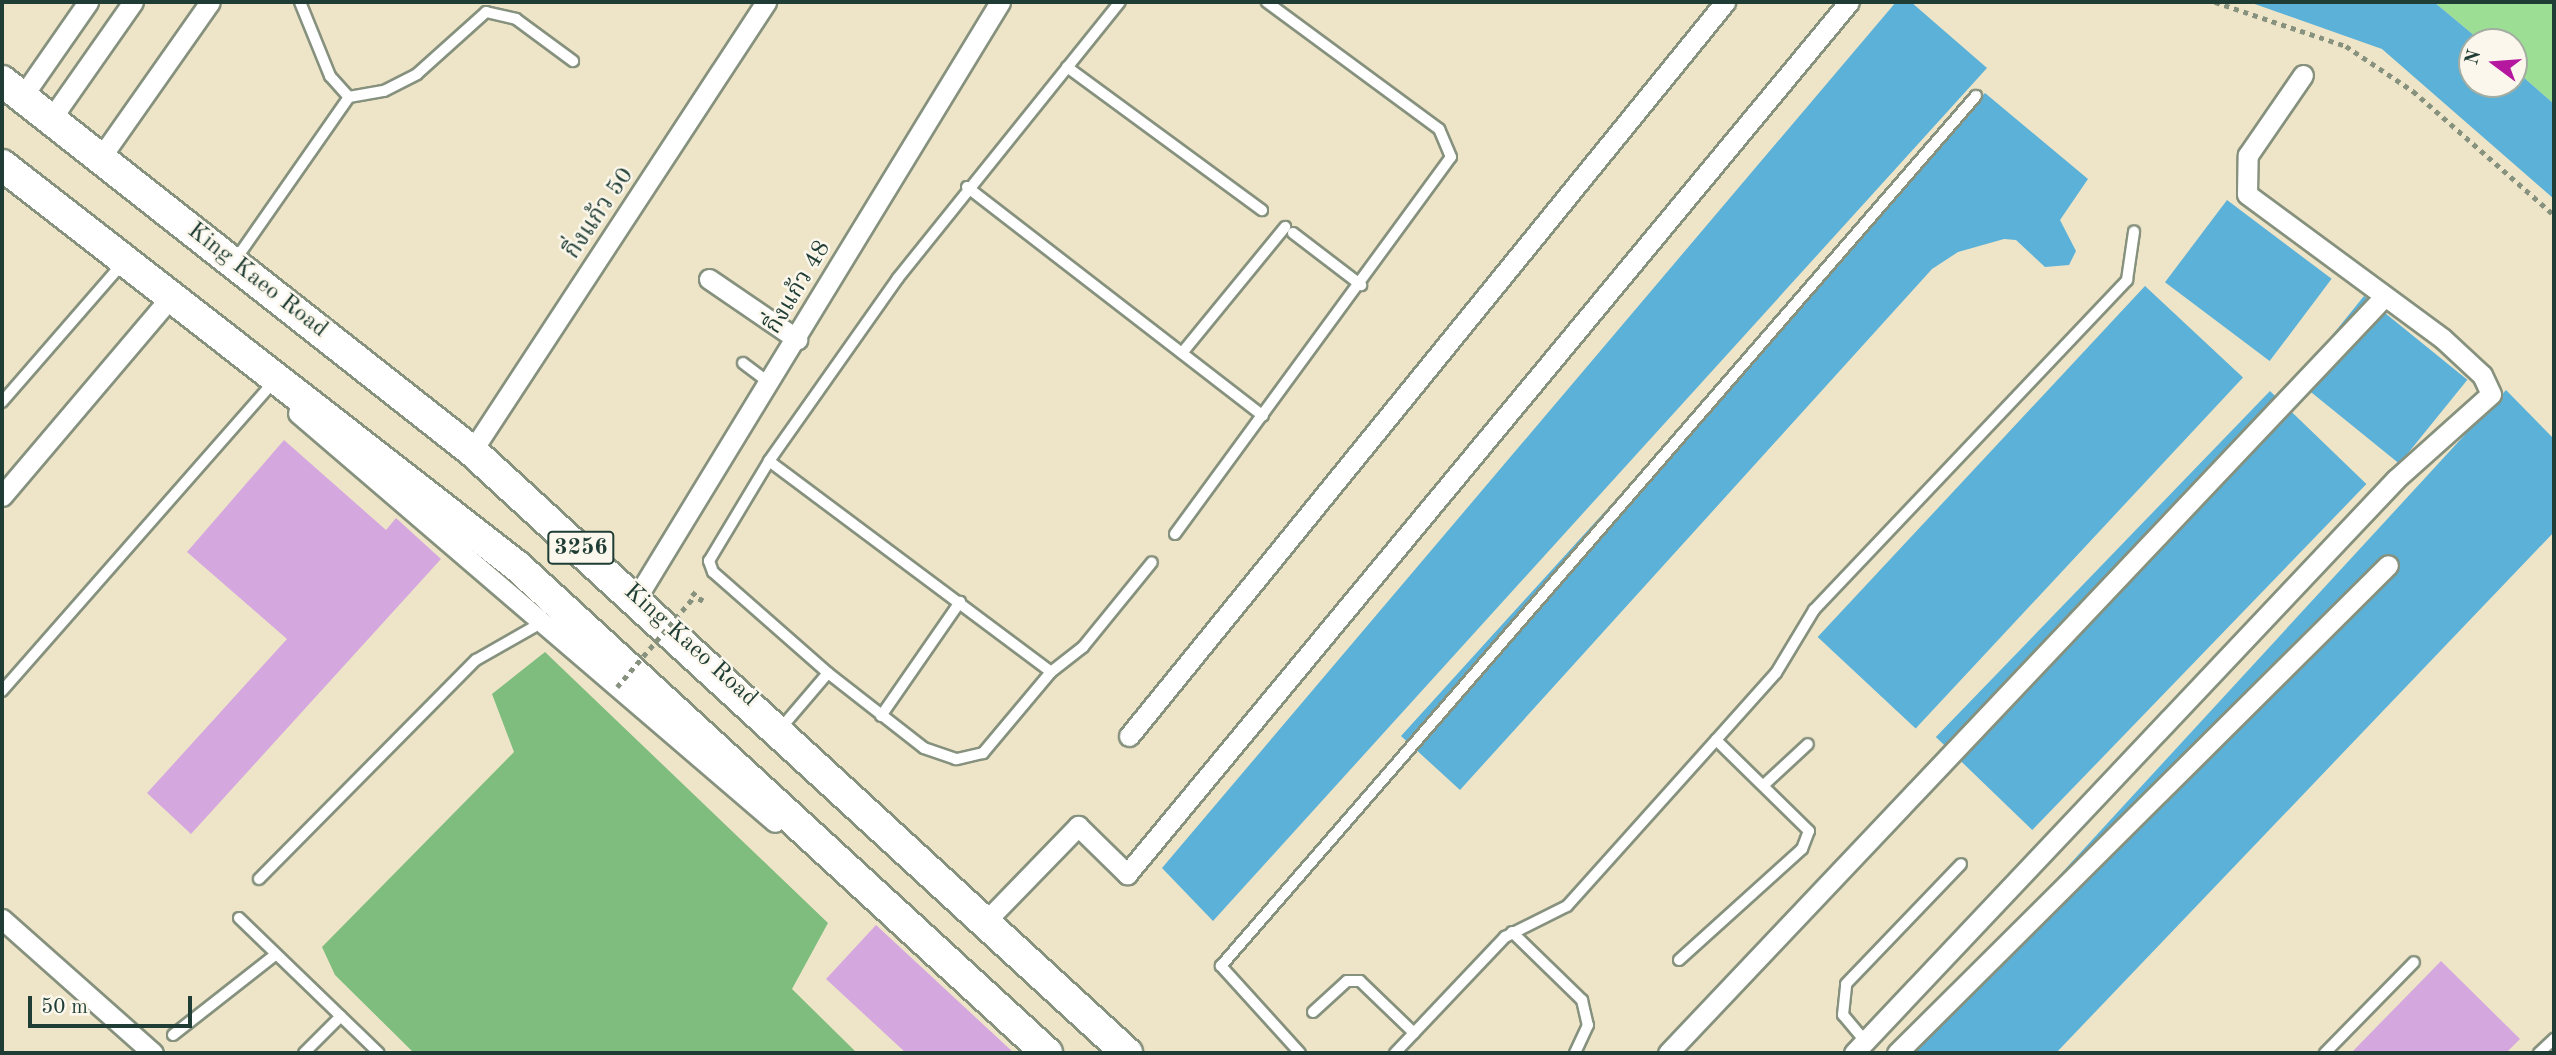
<!DOCTYPE html>
<html>
<head>
<meta charset="utf-8">
<style>
  body { margin:0 }
  #map { position:relative; width:2556px; height:1055px; overflow:hidden; background:#eee5c8; font-family:"Old Standard TT","Noto Serif Thai",serif }
  div>[style] { position:absolute }
  [style*='--x'] { left:calc(var(--x)*1px); top:calc(var(--y)*1px); width:calc(var(--w)*1px); rotate:calc(var(--a)*1deg) }
  .green>* { inset:0; background:#9dde95 }
  .forest>* { inset:0; background:#7ebd7e }
  .water>* { inset:0; background:#5bb1d8; transform-origin:0 0 }
  .building>* { inset:0; background:#d4a8df }
  .path>* { height:4.5px; margin-top:-2.25px; transform-origin:0; background:repeating-linear-gradient(90deg,#86917e 0 5px,transparent 0 10px) }
  .roads { filter:drop-shadow(2px 0 #86917e) drop-shadow(-2px 0 #86917e) drop-shadow(0 2px #86917e) drop-shadow(0 -2px #86917e) }
  .service>* { height:10px; margin:-5px; padding:0 5px; transform-origin:5px; border-radius:5px; background:#fff }
  .minor>* { height:19px; margin:-9.5px; padding:0 9.5px; transform-origin:9.5px; border-radius:9.5px; background:#fff }
  .primary>* { height:30px; margin:-15px; padding:0 15px; transform-origin:15px; border-radius:15px; background:#fff }
  .path-bridge>* { height:4.5px; margin-top:-2.25px; transform-origin:0; background:repeating-linear-gradient(90deg,#86917e 0 5px,transparent 0 10px) }
  span { translate:-50% -50%; white-space:nowrap; text-align:center; line-height:1.15; -webkit-text-stroke:5px #fbf7ec; paint-order:stroke }
  .shield-label span { padding:2px 5px; background:#fbf7ec; border:2px solid; border-radius:5px; -webkit-text-stroke-width:0 }
  .shield-label { font-size:23px; color:#1f3d34; font-weight:700 }
  .street-label { font-size:24px; color:#1f3d34 }
  .frame { position:absolute; inset:0; border:4px solid #1f3d34; pointer-events:none }
  .north { position:absolute; left:2458px; top:28px; width:70px; height:70px; box-sizing:border-box; background:#fbf7ec; border:2px solid #a3ada2; border-radius:50%; rotate:286deg; font-size:19px; font-weight:700; line-height:28px; text-align:center; color:#1f3d34 }
  .north::after { content:''; display:block; margin:auto; width:24px; height:32px; background:#b5179e; clip-path:polygon(50% 0,100% 100%,50% 72%,0 100%) }
  .scale { position:absolute; left:28px; top:996px; width:164px; height:32px; box-sizing:border-box; border:4px solid #1f3d34; border-top:0; padding-left:9px; font-size:21px; line-height:24px; white-space:nowrap; color:#1f3d34; -webkit-text-stroke:5px #fbf7ec; paint-order:stroke }
</style>
</head>
<body>
<div id="map">
  <div class="green">
    <i style="clip-path:polygon(2434px 2px,2554px 2px,2554px 104px,2514px 69px,2514px 42px,2482px 42px)"></i>
  </div>
  <div class="forest">
    <i style="clip-path:polygon(545px 652px,828px 923px,792px 989px,857px 1053px,414px 1053px,335px 975px,322px 947px,514px 752px,492px 694px)"></i>
  </div>
  <div class="water">
    <i style="clip-path:polygon(1896px 2px,1911px 2px,1987px 68px,1213px 921px,1162px 868px)"></i>
    <i style="clip-path:polygon(2249px 2px,2434px 2px,2482px 42px,2472px 42px,2472px 84px,2514px 84px,2514px 69px,2554px 104px,2554px 199px,2382px 49px)"></i>
    <i style="clip-path:polygon(1985px 93px,2088px 179px,2060px 220px,2076px 251px,2069px 265px,2045px 267px,2016px 240px,2004px 239px,1958px 252px,1932px 269px,1460px 790px,1401px 736px)"></i>
    <i style="left:2227px;top:200px;width:131px;height:103px;rotate:37deg"></i>
    <i style="left:2145px;top:286px;width:134px;height:480px;rotate:43deg"></i>
    <i style="left:2364px;top:296px;width:133px;height:108px;rotate:39deg"></i>
    <i style="clip-path:polygon(2506px 390px,2554px 439px,2554px 532px,2056px 1053px,1896px 1053px)"></i>
    <i style="left:2270px;top:391px;width:134px;height:481px;rotate:44deg"></i>
  </div>
  <div class="building">
    <i style="clip-path:polygon(284px 440px,386px 530px,396px 518px,441px 559px,191px 834px,147px 793px,287px 639px,187px 552px)"></i>
    <i style="clip-path:polygon(876px 925px,1014px 1053px,906px 1053px,826px 979px)"></i>
    <i style="clip-path:polygon(2441px 961px,2520px 1039px,2506px 1053px,2351px 1053px)"></i>
  </div>
  <div class="path">
    <i style="--x:2215;--y:2;--w:138;--a:18.6"></i>
    <i style="--x:2346;--y:46;--w:81;--a:33.9"></i>
    <i style="--x:2413;--y:91;--w:188;--a:41.3"></i>
    <i style="--x:692;--y:592;--w:14;--a:39"></i>
    <i style="--x:703;--y:601;--w:10;--a:-156"></i>
  </div>
  <div class="roads">
    <div class="service">
      <i style="--x:300;--y:2;--w:80;--a:67.9"></i>
      <i style="--x:330;--y:76;--w:28;--a:48"></i>
      <i style="--x:1067;--y:67;--w:242;--a:36.3"></i>
      <i style="--x:967;--y:187;--w:374;--a:37.7"></i>
      <i style="--x:1293;--y:233;--w:86;--a:37.4"></i>
      <i style="--x:236;--y:259;--w:198;--a:-55.1"></i>
      <i style="--x:349;--y:97;--w:36;--a:-10"></i>
      <i style="--x:384;--y:91;--w:37;--a:-27"></i>
      <i style="--x:417;--y:74;--w:93;--a:-41.9"></i>
      <i style="--x:486;--y:12;--w:31;--a:13"></i>
      <i style="--x:516;--y:19;--w:71;--a:36.4"></i>
      <i style="--x:1182;--y:353;--w:163;--a:-50.7"></i>
      <i style="--x:743;--y:363;--w:34;--a:37"></i>
      <i style="--x:2;--y:402;--w:183;--a:-49"></i>
      <i style="--x:769;--y:461;--w:352;--a:36.8"></i>
      <i style="--x:1051;--y:672;--w:106;--a:130"></i>
      <i style="--x:983;--y:753;--w:28;--a:167"></i>
      <i style="--x:956;--y:759;--w:34;--a:-161"></i>
      <i style="--x:924;--y:748;--w:122;--a:-142"></i>
      <i style="--x:828;--y:673;--w:153;--a:-138.7"></i>
      <i style="--x:713;--y:572;--w:12;--a:-110"></i>
      <i style="--x:709;--y:561;--w:117;--a:-59"></i>
      <i style="--x:769;--y:461;--w:224;--a:-54.8"></i>
      <i style="--x:898;--y:278;--w:354;--a:-51.2"></i>
      <i style="--x:1175;--y:534;--w:467;--a:-53.8"></i>
      <i style="--x:1451;--y:157;--w:30;--a:-113"></i>
      <i style="--x:1439;--y:129;--w:214;--a:-143.6"></i>
      <i style="--x:1051;--y:672;--w:41;--a:-38"></i>
      <i style="--x:1083;--y:647;--w:109;--a:-50.9"></i>
      <i style="--x:2;--y:691;--w:412;--a:-48.7"></i>
      <i style="--x:881;--y:716;--w:139;--a:-55.3"></i>
      <i style="--x:781;--y:728;--w:72;--a:-49.5"></i>
      <i style="--x:1766;--y:783;--w:57;--a:-42.9"></i>
      <i style="--x:259;--y:879;--w:308;--a:-45.3"></i>
      <i style="--x:476;--y:660;--w:77;--a:-29.6"></i>
      <i style="--x:239;--y:918;--w:194;--a:44"></i>
      <i style="--x:1512;--y:932;--w:98;--a:44.2"></i>
      <i style="--x:1582;--y:1000;--w:26;--a:77"></i>
      <i style="--x:1588;--y:1025;--w:31;--a:115"></i>
      <i style="--x:1679;--y:960;--w:166;--a:-42.1"></i>
      <i style="--x:1802;--y:849;--w:19;--a:-69"></i>
      <i style="--x:1809;--y:831;--w:130;--a:-135.6"></i>
      <i style="--x:1313;--y:1012;--w:46;--a:-42.4"></i>
      <i style="--x:1347;--y:981;--w:13;--a:0"></i>
      <i style="--x:1360;--y:981;--w:75;--a:43.9"></i>
      <i style="--x:173;--y:1035;--w:130;--a:-38.1"></i>
      <i style="--x:1865;--y:1041;--w:34;--a:-130"></i>
      <i style="--x:1843;--y:1015;--w:31;--a:-84"></i>
      <i style="--x:1846;--y:984;--w:166;--a:-46.2"></i>
      <i style="--x:304;--y:1053;--w:52;--a:-45"></i>
      <i style="--x:1300;--y:1053;--w:118;--a:-132.2"></i>
      <i style="--x:1221;--y:966;--w:1152;--a:-49.05"></i>
      <i style="--x:1395;--y:1053;--w:160;--a:-46.5"></i>
      <i style="--x:1505;--y:937;--w:69;--a:-26.6"></i>
      <i style="--x:1567;--y:906;--w:223;--a:-48.1"></i>
      <i style="--x:1716;--y:740;--w:90;--a:-48.2"></i>
      <i style="--x:1776;--y:673;--w:74;--a:-58.9"></i>
      <i style="--x:1814;--y:610;--w:455;--a:-46.5"></i>
      <i style="--x:2127;--y:280;--w:49;--a:-81.7"></i>
      <i style="--x:2325;--y:1053;--w:127;--a:-45.6"></i>
      <i style="--x:2539;--y:1053;--w:21;--a:-43"></i>
    </div>
    <div class="minor">
      <i style="--x:22;--y:97;--w:116;--a:-55.2"></i>
      <i style="--x:51;--y:119;--w:143;--a:-55"></i>
      <i style="--x:101;--y:157;--w:189;--a:-54.9"></i>
      <i style="--x:709;--y:279;--w:107;--a:34.3"></i>
      <i style="--x:298;--y:413;--w:628;--a:40.61"></i>
      <i style="--x:472;--y:451;--w:537;--a:-56.78"></i>
      <i style="--x:2;--y:496;--w:258;--a:-49.7"></i>
      <i style="--x:169;--y:299;--w:13;--a:42"></i>
      <i style="--x:637;--y:597;--w:697;--a:-58.61"></i>
      <i style="--x:1129;--y:736;--w:946;--a:-50.92"></i>
      <i style="--x:2;--y:919;--w:202;--a:41.6"></i>
      <i style="--x:985;--y:922;--w:134;--a:-45.9"></i>
      <i style="--x:1078;--y:826;--w:69;--a:44.4"></i>
      <i style="--x:1127;--y:874;--w:1132;--a:-50.38"></i>
      <i style="--x:1668;--y:1053;--w:1041;--a:-46.56"></i>
      <i style="--x:1854;--y:1053;--w:789;--a:-46.64"></i>
      <i style="--x:2396;--y:479;--w:127;--a:-41.8"></i>
      <i style="--x:2491;--y:394;--w:21;--a:-115"></i>
      <i style="--x:2482;--y:375;--w:54;--a:-137.2"></i>
      <i style="--x:2442;--y:338;--w:242;--a:-143.6"></i>
      <i style="--x:2247;--y:194;--w:39;--a:-89"></i>
      <i style="--x:2248;--y:155;--w:97;--a:-55.5"></i>
      <i style="--x:1897;--y:1053;--w:692;--a:-44.82"></i>
    </div>
    <div class="primary">
      <i style="--x:2;--y:81;--w:598;--a:38.21"></i>
      <i style="--x:472;--y:451;--w:890;--a:42.59"></i>
      <i style="--x:2;--y:165;--w:653;--a:37.91"></i>
      <i style="--x:517;--y:566;--w:720;--a:42.58"></i>
    </div>
  </div>
  <div class="path-bridge">
    <i style="--x:617;--y:687;--w:118;--a:-49.5"></i>
  </div>
  <div class="shield-label">
    <span style="left:581px;top:548px">3256</span>
  </div>
  <div class="street-label">
    <span style="left:600px;top:214px;rotate:-56deg">กิ่งแก้ว 50</span>
    <span style="left:257px;top:281px;rotate:38deg">King Kaeo Road</span>
    <span style="left:799px;top:288px;rotate:-59deg">กิ่งแก้ว 48</span>
    <span style="left:690px;top:646px;rotate:42deg">King Kaeo Road</span>
  </div>
  <div class="frame"></div>
  <div class="north">N</div>
  <div class="scale">50 m</div>
</div>
</body>
</html>
